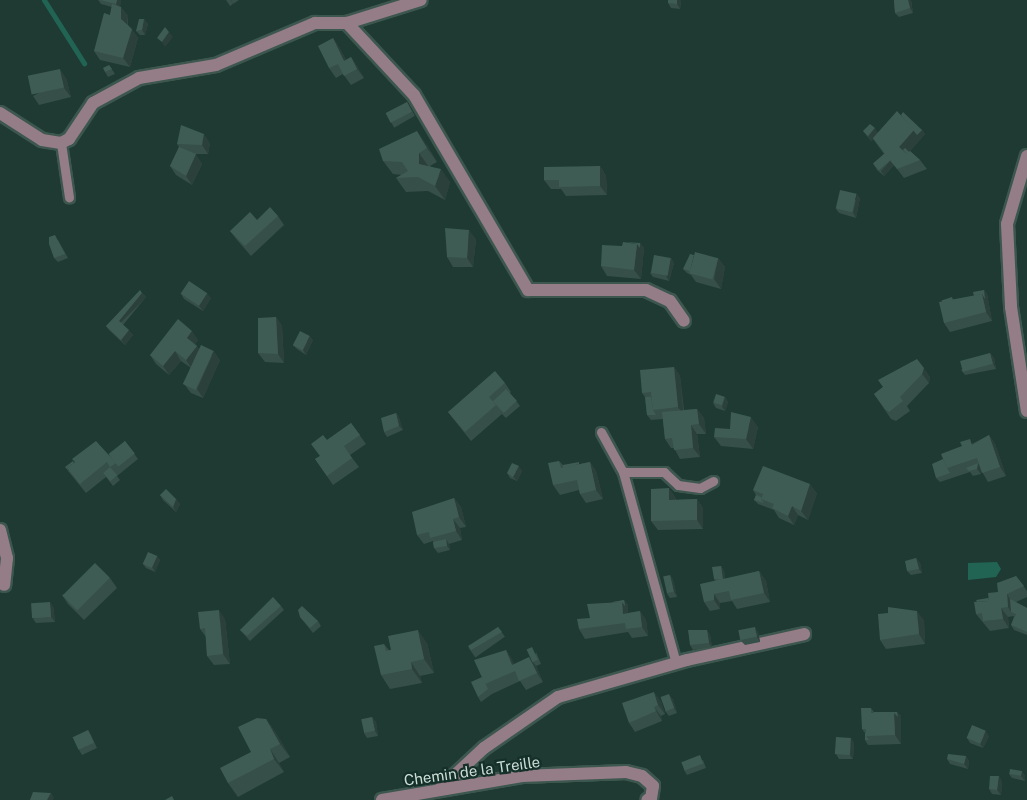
<!DOCTYPE html>
<html>
<head>
<meta charset="utf-8">
<style>
  body { margin:0 }
  #map { position:relative; width:1027px; height:800px; overflow:hidden; background:#1e3a32; font-family:"Public Sans",sans-serif }
  div>[style] { position:absolute }
  [style*='--x'] { left:calc(var(--x)*1px); top:calc(var(--y)*1px); width:calc(var(--w)*1px); rotate:calc(var(--a)*1deg) }
  .water>* { inset:0; background:#216454 }
  .stream>* { height:5px; margin:-2.5px; padding:0 2.5px; transform-origin:2.5px; border-radius:2.5px; background:#216454 }
  .roads { filter:drop-shadow(2px 0 #3d574f) drop-shadow(-2px 0 #3d574f) drop-shadow(0 2px #3d574f) drop-shadow(0 -2px #3d574f) }
  .lane>* { height:9px; margin:-4.5px; padding:0 4.5px; transform-origin:4.5px; border-radius:4.5px; background:#957d88 }
  .street>* { height:12px; margin:-6px; padding:0 6px; transform-origin:6px; border-radius:6px; background:#957d88 }
  .wall>* { inset:0; background:#364f48; transform-origin:0 0 }
  .shaded-wall>* { inset:0; background:#2c403b; transform-origin:0 0 }
  .building>* { inset:0; background:#3f5c54; transform-origin:0 0 }
  span { translate:-50% -50%; white-space:nowrap; text-align:center; line-height:1.15; -webkit-text-stroke:4.5px #143029; paint-order:stroke }
  .street-label { font-size:15px; color:#cbdbd5 }
</style>
</head>
<body>
<div id="map">
  <div class="water">
    <i style="clip-path:polygon(997px 562px,1001px 569px,996px 577px,968px 580px,968px 563px)"></i>
  </div>
  <div class="stream">
    <i style="--x:44;--y:0;--w:75;--a:57.6"></i>
  </div>
  <div class="roads">
    <div class="lane">
      <i style="--x:61;--y:143;--w:55;--a:81.6"></i>
      <i style="--x:601;--y:432;--w:46;--a:61.2"></i>
      <i style="--x:623;--y:472;--w:198;--a:74.5"></i>
      <i style="--x:623;--y:472;--w:41;--a:0"></i>
      <i style="--x:664;--y:472;--w:19;--a:43"></i>
      <i style="--x:678;--y:485;--w:22;--a:8"></i>
      <i style="--x:700;--y:488;--w:15;--a:-28"></i>
    </div>
    <div class="street">
      <i style="--x:347;--y:23;--w:98;--a:47.1"></i>
      <i style="--x:414;--y:95;--w:226;--a:59.7"></i>
      <i style="--x:528;--y:290;--w:118;--a:0"></i>
      <i style="--x:646;--y:290;--w:26;--a:25"></i>
      <i style="--x:670;--y:301;--w:24;--a:55"></i>
      <i style="--x:0;--y:113;--w:50;--a:32.7"></i>
      <i style="--x:42;--y:140;--w:19;--a:9"></i>
      <i style="--x:61;--y:143;--w:9;--a:-27"></i>
      <i style="--x:69;--y:139;--w:43;--a:-56.3"></i>
      <i style="--x:93;--y:103;--w:52;--a:-28.5"></i>
      <i style="--x:139;--y:78;--w:78;--a:-9.6"></i>
      <i style="--x:216;--y:65;--w:108;--a:-23"></i>
      <i style="--x:315;--y:23;--w:32;--a:0"></i>
      <i style="--x:347;--y:23;--w:77;--a:-17.3"></i>
      <i style="--x:1027;--y:156;--w:71;--a:106.4"></i>
      <i style="--x:1007;--y:224;--w:83;--a:87.2"></i>
      <i style="--x:1011;--y:307;--w:105;--a:81.3"></i>
      <i style="--x:0;--y:530;--w:29;--a:76"></i>
      <i style="--x:7;--y:558;--w:27;--a:96"></i>
      <i style="--x:439;--y:790;--w:62;--a:-43"></i>
      <i style="--x:484;--y:748;--w:90;--a:-34.6"></i>
      <i style="--x:558;--y:697;--w:134;--a:-16"></i>
      <i style="--x:687;--y:660;--w:120;--a:-12.5"></i>
      <i style="--x:382;--y:800;--w:142;--a:-9.7"></i>
      <i style="--x:522;--y:776;--w:104;--a:-2.2"></i>
      <i style="--x:626;--y:772;--w:16;--a:14"></i>
      <i style="--x:642;--y:776;--w:15;--a:42"></i>
      <i style="--x:653;--y:786;--w:12;--a:99"></i>
      <i style="--x:651;--y:798;--w:4;--a:153"></i>
    </div>
  </div>
  <div class="wall">
    <i style="clip-path:polygon(98px 0,121px 0,120px 6px,128px 16px,128px 25px,138px 38px,130px 67px,100px 60px,94px 51px,110px 15px,112px 7px,101px 4px)"></i>
    <i style="clip-path:polygon(226px 0,231px 0,233px 4px,230px 6px)"></i>
    <i style="clip-path:polygon(231px 0,239px 0,233px 4px)"></i>
    <i style="clip-path:polygon(668px 0,680px 0,681px 2px,680px 9px,671px 8px,668px 3px)"></i>
    <i style="clip-path:polygon(894px 0,911px 0,913px 13px,899px 17px,895px 13px)"></i>
    <i style="clip-path:polygon(144px 19px,148px 24px,145px 35px,140px 35px,136px 31px)"></i>
    <i style="clip-path:polygon(333px 38px,339px 47px,346px 60px,351px 57px,357px 66px,364px 78px,351px 85px,343px 74px,336px 78px,329px 68px)"></i>
    <i style="clip-path:polygon(109px 65px,115px 74px,108px 77px,105px 72px)"></i>
    <i style="clip-path:polygon(66px 78px,71px 97px,39px 105px,33px 96px)"></i>
    <i style="left:407px;top:102px;width:16px;height:24px;rotate:60deg"></i>
    <i style="clip-path:polygon(901px 115px,922px 130px,925px 134px,910px 151px,920px 160px,927px 169px,904px 178px,894px 165px,884px 176px,877px 170px,874px 165px,884px 154px,873px 139px,871px 141px,863px 131px,878px 133px)"></i>
    <i style="clip-path:polygon(210px 143px,208px 154px,195px 154px,202px 164px,192px 185px,176px 175px,170px 166px,179px 147px,177px 144px)"></i>
    <i style="clip-path:polygon(427px 145px,437px 162px,430px 166px,450px 182px,445px 200px,428px 191px,406px 192px,396px 178px,402px 175px,393px 174px,383px 161px)"></i>
    <i style="clip-path:polygon(600px 166px,606px 176px,607px 195px,566px 196px,561px 189px,551px 189px,544px 180px)"></i>
    <i style="clip-path:polygon(860px 198px,856px 218px,839px 213px,836px 209px)"></i>
    <i style="clip-path:polygon(278px 216px,284px 225px,251px 256px,237px 240px,230px 231px,257px 220px)"></i>
    <i style="clip-path:polygon(476px 239px,473px 267px,453px 267px,447px 257px)"></i>
    <i style="clip-path:polygon(58px 240px,68px 258px,58px 262px,54px 258px)"></i>
    <i style="clip-path:polygon(640px 243px,644px 248px,641px 279px,607px 276px,601px 266px,622px 246px)"></i>
    <i style="clip-path:polygon(671px 258px,674px 263px,669px 281px,653px 277px,650px 273px)"></i>
    <i style="clip-path:polygon(718px 258px,725px 267px,721px 289px,696px 282px,691px 275px,687px 273px,683px 269px)"></i>
    <i style="clip-path:polygon(984px 290px,987px 294px,992px 321px,950px 332px,944px 323px,942px 302px,974px 296px)"></i>
    <i style="clip-path:polygon(142px 293px,146px 297px,123px 325px,133px 335px,125px 345px,109px 330px,106px 326px)"></i>
    <i style="clip-path:polygon(181px 294px,211px 298px,203px 311px,184px 299px)"></i>
    <i style="clip-path:polygon(276px 317px,282px 326px,284px 363px,265px 362px,258px 353px)"></i>
    <i style="clip-path:polygon(198px 340px,195px 344px,199px 349px,220px 360px,203px 398px,191px 393px,184px 384px,191px 368px,181px 361px,169px 375px,156px 364px,150px 355px)"></i>
    <i style="clip-path:polygon(313px 340px,306px 355px,297px 349px,293px 345px)"></i>
    <i style="clip-path:polygon(990px 353px,994px 358px,996px 369px,965px 375px,961px 370px)"></i>
    <i style="clip-path:polygon(911px 362px,930px 377px,929px 383px,907px 406px,910px 411px,896px 421px,891px 419px,874px 394px,883px 387px)"></i>
    <i style="clip-path:polygon(674px 367px,680px 376px,684px 410px,697px 409px,704px 418px,706px 434px,697px 434px,700px 457px,680px 459px,674px 448px,671px 448px,665px 439px,663px 419px,651px 420px,647px 415px,645px 397px,642px 393px)"></i>
    <i style="clip-path:polygon(505px 383px,511px 392px,510px 393px,520px 406px,506px 418px,501px 413px,502px 414px,471px 441px,455px 421px,448px 412px)"></i>
    <i style="clip-path:polygon(725px 397px,728px 402px,725px 411px,716px 408px,713px 403px)"></i>
    <i style="clip-path:polygon(396px 413px,399px 418px,403px 430px,387px 437px,384px 432px)"></i>
    <i style="clip-path:polygon(351px 423px,366px 444px,350px 455px,359px 467px,333px 485px,315px 459px,320px 456px,327px 440px)"></i>
    <i style="clip-path:polygon(758px 427px,753px 449px,721px 446px,714px 437px,730px 429px)"></i>
    <i style="clip-path:polygon(989px 435px,995px 444px,1006px 476px,988px 482px,981px 470px,981px 474px,973px 476px,970px 472px,940px 482px,936px 478px,943px 459px)"></i>
    <i style="clip-path:polygon(125px 441px,138px 459px,117px 476px,120px 480px,113px 486px,106px 477px,86px 493px,68px 471px,109px 456px)"></i>
    <i style="clip-path:polygon(559px 461px,563px 465px,580px 464px,590px 462px,596px 471px,603px 499px,586px 503px,580px 494px,579px 490px,560px 495px,553px 485px)"></i>
    <i style="clip-path:polygon(522px 471px,517px 481px,510px 478px,507px 473px)"></i>
    <i style="clip-path:polygon(669px 488px,675px 497px,676px 500px,697px 499px,703px 508px,703px 529px,658px 530px,651px 521px)"></i>
    <i style="clip-path:polygon(753px 490px,817px 493px,808px 520px,798px 515px,794px 525px,779px 518px,774px 510px,758px 504px,754px 500px,756px 495px)"></i>
    <i style="clip-path:polygon(160px 495px,176px 499px,180px 504px,176px 512px,163px 500px)"></i>
    <i style="clip-path:polygon(454px 498px,461px 507px,466px 527px,460px 528px,462px 540px,449px 544px,450px 550px,438px 553px,434px 548px,433px 541px,424px 544px,417px 535px)"></i>
    <i style="clip-path:polygon(157px 556px,160px 560px,155px 572px,146px 568px,143px 564px)"></i>
    <i style="clip-path:polygon(916px 558px,920px 563px,922px 573px,911px 575px,907px 571px)"></i>
    <i style="clip-path:polygon(721px 566px,724px 571px,725px 579px,759px 571px,766px 581px,770px 602px,737px 609px,732px 601px,720px 603px,720px 609px,710px 611px,704px 602px,715px 581px,714px 579px)"></i>
    <i style="clip-path:polygon(670px 575px,673px 580px,677px 597px,670px 598px,667px 594px)"></i>
    <i style="clip-path:polygon(1016px 576px,1027px 591px,1027px 597px,1016px 602px,1027px 608px,1027px 635px,1014px 630px,1011px 625px,1014px 616px,1008px 617px,1009px 628px,990px 631px,976px 614px,988px 598px,998px 592px)"></i>
    <i style="clip-path:polygon(110px 578px,117px 588px,84px 620px,68px 604px,62px 595px)"></i>
    <i style="clip-path:polygon(624px 600px,628px 605px,628px 613px,640px 611px,646px 620px,648px 636px,632px 638px,628px 632px,585px 639px,579px 629px,590px 618px,613px 602px)"></i>
    <i style="clip-path:polygon(53px 606px,55px 622px,36px 623px,33px 619px)"></i>
    <i style="clip-path:polygon(281px 606px,284px 610px,250px 641px,240px 630px)"></i>
    <i style="clip-path:polygon(300px 617px,318px 621px,321px 626px,313px 633px)"></i>
    <i style="clip-path:polygon(225px 619px,230px 664px,214px 665px,207px 656px,206px 637px,200px 629px)"></i>
    <i style="clip-path:polygon(924px 620px,925px 644px,886px 649px,880px 640px)"></i>
    <i style="left:498px;top:627px;width:12px;height:36px;rotate:55deg"></i>
    <i style="clip-path:polygon(707px 630px,710px 635px,712px 647px,693px 650px,690px 645px)"></i>
    <i style="clip-path:polygon(758px 632px,760px 642px,745px 645px,741px 641px)"></i>
    <i style="clip-path:polygon(427px 643px,434px 673px,420px 676px,422px 683px,390px 689px,381px 675px,384px 644px,389px 650px)"></i>
    <i style="clip-path:polygon(506px 650px,514px 664px,533px 662px,536px 652px,541px 664px,536px 666px,543px 682px,526px 690px,520px 681px,492px 694px,481px 702px,478px 697px,482px 677px)"></i>
    <i style="clip-path:polygon(673px 699px,677px 713px,669px 716px,665px 711px)"></i>
    <i style="clip-path:polygon(661px 701px,665px 714px,661px 716px,662px 721px,635px 732px,629px 723px)"></i>
    <i style="clip-path:polygon(871px 708px,874px 712px,897px 712px,901px 716px,901px 744px,868px 745px,865px 740px,865px 733px,862px 729px)"></i>
    <i style="clip-path:polygon(372px 717px,376px 722px,378px 736px,367px 738px,364px 733px)"></i>
    <i style="clip-path:polygon(266px 719px,276px 733px,290px 757px,279px 763px,284px 772px,238px 797px,228px 783px,251px 752px)"></i>
    <i style="clip-path:polygon(88px 730px,91px 735px,97px 748px,82px 755px,79px 750px)"></i>
    <i style="clip-path:polygon(989px 736px,983px 748px,970px 743px,967px 738px)"></i>
    <i style="clip-path:polygon(854px 742px,853px 759px,839px 759px,836px 754px)"></i>
    <i style="clip-path:polygon(966px 756px,969px 761px,968px 769px,950px 764px,947px 759px)"></i>
    <i style="clip-path:polygon(703px 760px,706px 768px,687px 775px,684px 770px)"></i>
    <i style="clip-path:polygon(1022px 771px,1025px 776px,1025px 781px,1012px 778px,1009px 774px)"></i>
    <i style="clip-path:polygon(1002px 781px,1001px 795px,992px 794px,989px 789px)"></i>
  </div>
  <div class="shaded-wall">
    <i style="clip-path:polygon(117px 0,121px 0,120px 8px,116px 4px)"></i>
    <i style="clip-path:polygon(677px 0,680px 0,681px 2px,680px 9px,677px 4px)"></i>
    <i style="clip-path:polygon(908px 0,911px 0,913px 13px,910px 8px)"></i>
    <i style="clip-path:polygon(121px 7px,128px 16px,127px 28px,121px 19px)"></i>
    <i style="clip-path:polygon(144px 19px,148px 24px,145px 35px,142px 30px)"></i>
    <i style="clip-path:polygon(132px 29px,138px 38px,130px 67px,123px 58px)"></i>
    <i style="clip-path:polygon(169px 32px,173px 37px,165px 47px,162px 42px)"></i>
    <i style="clip-path:polygon(333px 38px,339px 47px,351px 70px,344px 61px)"></i>
    <i style="clip-path:polygon(351px 57px,357px 66px,364px 78px,357px 69px)"></i>
    <i style="clip-path:polygon(60px 69px,66px 78px,71px 97px,64px 88px)"></i>
    <i style="clip-path:polygon(875px 128px,878px 133px,871px 141px,868px 136px)"></i>
    <i style="clip-path:polygon(914px 130px,921px 139px,906px 155px,899px 147px)"></i>
    <i style="clip-path:polygon(922px 130px,925px 134px,921px 139px,917px 135px)"></i>
    <i style="clip-path:polygon(417px 131px,427px 145px,437px 162px,427px 148px)"></i>
    <i style="clip-path:polygon(204px 134px,210px 143px,208px 154px,202px 145px)"></i>
    <i style="clip-path:polygon(419px 153px,429px 167px,419px 164px)"></i>
    <i style="clip-path:polygon(196px 154px,202px 164px,192px 185px,186px 176px)"></i>
    <i style="clip-path:polygon(890px 161px,894px 165px,884px 176px,881px 171px)"></i>
    <i style="clip-path:polygon(600px 166px,606px 176px,607px 195px,600px 186px)"></i>
    <i style="clip-path:polygon(441px 169px,450px 182px,445px 200px,435px 186px)"></i>
    <i style="clip-path:polygon(857px 194px,860px 198px,856px 218px,853px 213px)"></i>
    <i style="clip-path:polygon(469px 230px,476px 239px,473px 267px,467px 258px)"></i>
    <i style="clip-path:polygon(640px 243px,644px 248px,641px 279px,634px 270px,637px 244px)"></i>
    <i style="clip-path:polygon(671px 258px,674px 263px,669px 281px,666px 276px)"></i>
    <i style="clip-path:polygon(718px 258px,725px 267px,721px 289px,714px 279px)"></i>
    <i style="clip-path:polygon(984px 290px,987px 294px,992px 321px,986px 312px,982px 294px)"></i>
    <i style="left:142px;top:293px;width:6px;height:36px;rotate:45deg"></i>
    <i style="clip-path:polygon(207px 293px,211px 298px,203px 311px,199px 306px)"></i>
    <i style="clip-path:polygon(276px 317px,282px 326px,284px 363px,278px 354px)"></i>
    <i style="clip-path:polygon(129px 330px,133px 335px,125px 345px,121px 340px)"></i>
    <i style="clip-path:polygon(192px 331px,198px 340px,193px 347px,187px 338px)"></i>
    <i style="clip-path:polygon(310px 336px,313px 340px,306px 355px,303px 350px)"></i>
    <i style="clip-path:polygon(197px 346px,204px 356px,192px 369px,186px 360px)"></i>
    <i style="clip-path:polygon(175px 351px,181px 361px,169px 375px,163px 366px)"></i>
    <i style="clip-path:polygon(214px 351px,220px 360px,203px 398px,197px 389px)"></i>
    <i style="clip-path:polygon(990px 353px,994px 358px,996px 369px,993px 364px)"></i>
    <i style="clip-path:polygon(674px 367px,680px 376px,684px 417px,678px 407px)"></i>
    <i style="clip-path:polygon(924px 368px,930px 377px,929px 383px,922px 374px)"></i>
    <i style="clip-path:polygon(725px 397px,728px 402px,725px 411px,722px 407px)"></i>
    <i style="clip-path:polygon(697px 409px,704px 418px,706px 434px,699px 424px)"></i>
    <i style="clip-path:polygon(396px 413px,399px 418px,403px 430px,399px 426px)"></i>
    <i style="clip-path:polygon(751px 417px,758px 427px,753px 449px,746px 439px)"></i>
    <i style="clip-path:polygon(691px 425px,697px 434px,700px 457px,693px 448px)"></i>
    <i style="clip-path:polygon(989px 435px,995px 444px,1006px 476px,1000px 467px)"></i>
    <i style="clip-path:polygon(590px 462px,596px 471px,603px 499px,596px 490px)"></i>
    <i style="clip-path:polygon(978px 463px,981px 468px,981px 474px,977px 469px)"></i>
    <i style="clip-path:polygon(519px 466px,522px 471px,517px 481px,513px 477px)"></i>
    <i style="clip-path:polygon(810px 484px,817px 493px,808px 520px,801px 511px)"></i>
    <i style="clip-path:polygon(669px 488px,675px 497px,676px 509px,669px 500px)"></i>
    <i style="clip-path:polygon(454px 498px,461px 507px,466px 527px,459px 517px)"></i>
    <i style="clip-path:polygon(176px 499px,180px 504px,176px 512px,173px 507px)"></i>
    <i style="clip-path:polygon(697px 499px,703px 508px,703px 529px,697px 520px)"></i>
    <i style="clip-path:polygon(792px 506px,798px 515px,794px 525px,788px 516px)"></i>
    <i style="clip-path:polygon(453px 519px,460px 528px,462px 540px,456px 531px)"></i>
    <i style="clip-path:polygon(446px 539px,449px 544px,450px 550px,447px 546px)"></i>
    <i style="clip-path:polygon(157px 556px,160px 560px,155px 572px,152px 567px)"></i>
    <i style="clip-path:polygon(916px 558px,920px 563px,922px 573px,919px 569px)"></i>
    <i style="clip-path:polygon(721px 566px,724px 571px,726px 584px,723px 580px)"></i>
    <i style="clip-path:polygon(759px 571px,766px 581px,770px 602px,764px 593px)"></i>
    <i style="clip-path:polygon(670px 575px,673px 580px,677px 597px,674px 592px)"></i>
    <i style="clip-path:polygon(714px 594px,720px 603px,720px 609px,714px 600px)"></i>
    <i style="clip-path:polygon(1007px 594px,1013px 604px,1011px 612px,1008px 607px)"></i>
    <i style="clip-path:polygon(624px 600px,628px 605px,628px 611px,625px 606px)"></i>
    <i style="clip-path:polygon(50px 602px,53px 606px,55px 622px,51px 617px)"></i>
    <i style="clip-path:polygon(622px 602px,628px 611px,630px 623px,623px 614px)"></i>
    <i style="clip-path:polygon(1001px 608px,1008px 617px,1009px 628px,1003px 619px)"></i>
    <i style="clip-path:polygon(219px 610px,225px 619px,230px 664px,223px 654px)"></i>
    <i style="clip-path:polygon(640px 611px,646px 620px,648px 636px,642px 627px)"></i>
    <i style="clip-path:polygon(917px 611px,924px 620px,925px 644px,919px 634px)"></i>
    <i style="clip-path:polygon(755px 627px,758px 632px,760px 642px,757px 637px)"></i>
    <i style="clip-path:polygon(418px 630px,427px 643px,434px 673px,424px 659px)"></i>
    <i style="clip-path:polygon(707px 630px,710px 635px,712px 647px,709px 643px)"></i>
    <i style="clip-path:polygon(506px 650px,512px 659px,519px 674px,512px 665px)"></i>
    <i style="clip-path:polygon(529px 657px,536px 666px,543px 682px,537px 673px)"></i>
    <i style="clip-path:polygon(411px 662px,420px 676px,422px 683px,412px 669px)"></i>
    <i style="clip-path:polygon(654px 692px,661px 701px,665px 714px,658px 705px)"></i>
    <i style="clip-path:polygon(669px 694px,673px 699px,677px 713px,674px 708px)"></i>
    <i style="clip-path:polygon(654px 707px,661px 716px,662px 721px,656px 711px)"></i>
    <i style="clip-path:polygon(897px 712px,901px 716px,901px 744px,895px 735px,894px 713px)"></i>
    <i style="clip-path:polygon(372px 717px,376px 722px,378px 736px,375px 731px)"></i>
    <i style="clip-path:polygon(266px 719px,276px 733px,290px 757px,280px 744px)"></i>
    <i style="clip-path:polygon(986px 731px,989px 736px,983px 748px,980px 744px)"></i>
    <i style="clip-path:polygon(851px 738px,854px 742px,853px 759px,850px 755px)"></i>
    <i style="clip-path:polygon(270px 749px,279px 763px,284px 772px,274px 759px)"></i>
    <i style="clip-path:polygon(966px 756px,969px 761px,968px 769px,964px 764px)"></i>
    <i style="clip-path:polygon(1022px 771px,1025px 776px,1025px 781px,1021px 776px)"></i>
    <i style="clip-path:polygon(999px 776px,1002px 781px,1001px 795px,997px 790px)"></i>
    <i style="clip-path:polygon(51px 793px,54px 797px,53px 800px,47px 800px)"></i>
  </div>
  <div class="building">
    <i style="clip-path:polygon(100px 0,117px 0,116px 4px)"></i>
    <i style="clip-path:polygon(668px 0,677px 0,677px 4px,668px 3px)"></i>
    <i style="clip-path:polygon(894px 0,908px 0,910px 8px,895px 13px)"></i>
    <i style="clip-path:polygon(112px 4px,121px 7px,121px 19px,132px 29px,123px 58px,94px 51px,104px 13px,110px 15px)"></i>
    <i style="clip-path:polygon(139px 19px,144px 19px,142px 30px,136px 31px)"></i>
    <i style="clip-path:polygon(165px 27px,169px 32px,162px 42px,157px 38px)"></i>
    <i style="clip-path:polygon(333px 38px,344px 61px,351px 57px,357px 69px,344px 76px,338px 64px,329px 68px,318px 46px)"></i>
    <i style="clip-path:polygon(109px 65px,112px 69px,105px 72px,103px 68px)"></i>
    <i style="left:60px;top:69px;width:19px;height:33px;rotate:78deg"></i>
    <i style="left:407px;top:102px;width:11px;height:24px;rotate:63deg"></i>
    <i style="clip-path:polygon(897px 111px,914px 130px,899px 147px,907px 154px,910px 151px,920px 160px,897px 169px,873px 138px)"></i>
    <i style="clip-path:polygon(903px 112px,922px 130px,917px 135px,901px 115px)"></i>
    <i style="clip-path:polygon(870px 124px,875px 128px,868px 136px,863px 131px)"></i>
    <i style="clip-path:polygon(181px 125px,204px 134px,202px 145px,177px 144px)"></i>
    <i style="clip-path:polygon(417px 131px,427px 148px,419px 153px,419px 164px,441px 169px,435px 186px,418px 177px,396px 178px,408px 171px,402px 162px,383px 161px,379px 149px)"></i>
    <i style="clip-path:polygon(179px 147px,196px 154px,186px 176px,170px 166px)"></i>
    <i style="left:905px;top:148px;width:6px;height:3px;rotate:45deg"></i>
    <i style="left:885px;top:153px;width:9px;height:16px;rotate:49deg"></i>
    <i style="clip-path:polygon(600px 166px,600px 186px,559px 187px,559px 180px,544px 180px,544px 167px)"></i>
    <i style="left:840px;top:190px;width:17px;height:19px;rotate:13deg"></i>
    <i style="clip-path:polygon(270px 207px,278px 216px,245px 246px,230px 231px,250px 212px,257px 220px)"></i>
    <i style="clip-path:polygon(445px 228px,469px 230px,467px 258px,447px 257px)"></i>
    <i style="clip-path:polygon(55px 235px,65px 254px,54px 258px,49px 244px,49px 237px)"></i>
    <i style="clip-path:polygon(623px 242px,637px 244px,634px 270px,601px 266px,602px 245px,622px 246px)"></i>
    <i style="clip-path:polygon(626px 242px,640px 243px,640px 248px,637px 244px)"></i>
    <i style="left:695px;top:252px;width:24px;height:22px;rotate:15deg"></i>
    <i style="clip-path:polygon(690px 254px,694px 255px,690px 271px,683px 269px)"></i>
    <i style="left:654px;top:255px;width:17px;height:18px;rotate:10deg"></i>
    <i style="left:189px;top:281px;width:22px;height:15px;rotate:34deg"></i>
    <i style="clip-path:polygon(140px 290px,142px 293px,119px 321px,129px 330px,121px 340px,106px 326px)"></i>
    <i style="clip-path:polygon(984px 290px,985px 299px,982px 294px,974px 296px,973px 292px)"></i>
    <i style="clip-path:polygon(982px 294px,986px 312px,944px 323px,939px 302px)"></i>
    <i style="left:952px;top:297px;width:3px;height:11px;rotate:72deg"></i>
    <i style="clip-path:polygon(276px 317px,278px 354px,258px 353px,258px 318px)"></i>
    <i style="clip-path:polygon(178px 319px,192px 331px,187px 338px,197px 346px,186px 360px,175px 351px,163px 366px,150px 355px)"></i>
    <i style="left:300px;top:331px;width:11px;height:16px;rotate:27deg"></i>
    <i style="left:201px;top:345px;width:14px;height:43px;rotate:25deg"></i>
    <i style="left:990px;top:353px;width:11px;height:31px;rotate:75deg"></i>
    <i style="clip-path:polygon(917px 359px,924px 368px,922px 374px,900px 397px,903px 401px,889px 412px,885px 409px,874px 394px,883px 387px,878px 380px)"></i>
    <i style="clip-path:polygon(674px 367px,678px 407px,653px 410px,651px 392px,642px 393px,640px 370px)"></i>
    <i style="clip-path:polygon(495px 371px,505px 383px,489px 397px,496px 405px,465px 432px,448px 412px)"></i>
    <i style="left:506px;top:389px;width:16px;height:18px;rotate:47deg"></i>
    <i style="left:716px;top:394px;width:9px;height:9px;rotate:18deg"></i>
    <i style="clip-path:polygon(645px 397px,651px 397px,653px 410px,656px 415px,647px 415px)"></i>
    <i style="clip-path:polygon(697px 409px,699px 424px,691px 425px,693px 448px,674px 450px,672px 438px,665px 439px,662px 412px)"></i>
    <i style="clip-path:polygon(731px 412px,751px 417px,746px 439px,714px 437px,715px 428px,730px 429px)"></i>
    <i style="clip-path:polygon(396px 413px,399px 426px,384px 432px,381px 418px)"></i>
    <i style="clip-path:polygon(351px 423px,360px 435px,344px 446px,352px 458px,327px 476px,315px 459px,320px 456px,311px 444px,323px 435px,327px 440px)"></i>
    <i style="clip-path:polygon(989px 435px,1000px 467px,982px 473px,977px 458px,947px 468px,941px 454px,962px 446px,960px 442px,970px 439px,972px 445px)"></i>
    <i style="clip-path:polygon(96px 441px,116px 463px,110px 467px,107px 462px,80px 484px,67px 468px,75px 462px,72px 459px)"></i>
    <i style="left:125px;top:441px;width:16px;height:21px;rotate:52deg"></i>
    <i style="clip-path:polygon(943px 459px,947px 468px,950px 473px,936px 478px,932px 464px)"></i>
    <i style="clip-path:polygon(73px 461px,74px 463px,67px 468px,70px 473px,65px 467px)"></i>
    <i style="clip-path:polygon(559px 461px,561px 468px,590px 462px,596px 490px,580px 494px,577px 480px,553px 485px,548px 463px)"></i>
    <i style="clip-path:polygon(579px 462px,579px 464px,563px 468px,563px 465px)"></i>
    <i style="clip-path:polygon(512px 463px,519px 466px,513px 477px,507px 473px)"></i>
    <i style="clip-path:polygon(978px 463px,977px 469px,969px 471px,966px 468px)"></i>
    <i style="clip-path:polygon(763px 466px,810px 484px,801px 511px,792px 506px,788px 516px,772px 508px,774px 504px,761px 499px,763px 494px,753px 490px)"></i>
    <i style="left:110px;top:467px;width:11px;height:9px;rotate:49deg"></i>
    <i style="clip-path:polygon(669px 488px,669px 500px,697px 499px,697px 520px,651px 521px,651px 489px)"></i>
    <i style="clip-path:polygon(166px 489px,176px 499px,173px 507px,160px 495px)"></i>
    <i style="clip-path:polygon(756px 495px,761px 497px,761px 499px,764px 503px,754px 500px)"></i>
    <i style="clip-path:polygon(454px 498px,459px 517px,453px 519px,456px 531px,430px 538px,429px 532px,417px 535px,412px 512px)"></i>
    <i style="clip-path:polygon(446px 539px,447px 546px,434px 548px,433px 542px)"></i>
    <i style="left:148px;top:552px;width:10px;height:13px;rotate:24deg"></i>
    <i style="clip-path:polygon(916px 558px,919px 569px,907px 571px,905px 561px)"></i>
    <i style="left:95px;top:563px;width:21px;height:46px;rotate:45deg"></i>
    <i style="clip-path:polygon(721px 566px,723px 580px,714px 579px,712px 567px)"></i>
    <i style="clip-path:polygon(759px 571px,764px 593px,731px 600px,729px 591px,714px 594px,714px 600px,704px 602px,700px 584px)"></i>
    <i style="left:670px;top:575px;width:17px;height:7px;rotate:77deg"></i>
    <i style="clip-path:polygon(1016px 576px,1024px 586px,1007px 594px,1008px 607px,1001px 608px,1003px 619px,983px 621px,982px 613px,976px 614px,974px 602px,989px 601px,988px 593px,998px 592px,997px 583px)"></i>
    <i style="clip-path:polygon(273px 597px,281px 606px,247px 636px,240px 630px)"></i>
    <i style="clip-path:polygon(988px 598px,989px 601px,977px 602px,976px 600px)"></i>
    <i style="clip-path:polygon(1010px 599px,1027px 608px,1027px 632px,1011px 625px,1016px 614px,1011px 612px)"></i>
    <i style="clip-path:polygon(624px 600px,625px 606px,622px 602px,613px 602px)"></i>
    <i style="left:50px;top:602px;width:15px;height:19px;rotate:86deg"></i>
    <i style="clip-path:polygon(622px 602px,623px 614px,640px 611px,642px 627px,626px 629px,625px 623px,579px 629px,577px 619px,590px 618px,587px 604px)"></i>
    <i style="clip-path:polygon(302px 606px,318px 621px,310px 628px,300px 617px,298px 610px)"></i>
    <i style="clip-path:polygon(888px 607px,917px 611px,919px 634px,880px 640px,878px 614px,888px 613px)"></i>
    <i style="clip-path:polygon(219px 610px,223px 654px,207px 656px,205px 628px,200px 629px,198px 612px)"></i>
    <i style="clip-path:polygon(498px 627px,502px 632px,471px 650px,468px 646px)"></i>
    <i style="left:755px;top:627px;width:10px;height:17px;rotate:79deg"></i>
    <i style="clip-path:polygon(418px 630px,424px 659px,411px 662px,412px 669px,381px 675px,374px 646px,384px 644px,386px 651px,391px 650px,388px 636px)"></i>
    <i style="clip-path:polygon(688px 630px,707px 630px,709px 643px,690px 645px)"></i>
    <i style="left:532px;top:647px;width:14px;height:6px;rotate:65deg"></i>
    <i style="clip-path:polygon(506px 650px,512px 665px,529px 657px,537px 673px,519px 681px,515px 671px,485px 684px,474px 660px)"></i>
    <i style="clip-path:polygon(482px 677px,488px 689px,478px 697px,471px 682px)"></i>
    <i style="clip-path:polygon(654px 692px,658px 705px,654px 707px,656px 711px,629px 723px,622px 703px)"></i>
    <i style="left:669px;top:694px;width:15px;height:9px;rotate:70deg"></i>
    <i style="clip-path:polygon(861px 708px,871px 708px,871px 713px,894px 713px,895px 735px,866px 736px,866px 729px,862px 729px)"></i>
    <i style="clip-path:polygon(874px 712px,897px 712px,898px 717px,894px 713px,874px 713px)"></i>
    <i style="left:372px;top:717px;width:14px;height:11px;rotate:78deg"></i>
    <i style="clip-path:polygon(257px 718px,266px 719px,280px 744px,270px 749px,274px 759px,228px 783px,220px 768px,251px 752px,238px 727px)"></i>
    <i style="left:972px;top:725px;width:15px;height:14px;rotate:23deg"></i>
    <i style="left:88px;top:730px;width:14px;height:17px;rotate:65deg"></i>
    <i style="clip-path:polygon(865px 733px,866px 733px,866px 736px,869px 740px,865px 740px)"></i>
    <i style="left:836px;top:737px;width:15px;height:17px;rotate:4deg"></i>
    <i style="clip-path:polygon(948px 754px,966px 756px,964px 764px,947px 759px)"></i>
    <i style="left:700px;top:755px;width:9px;height:20px;rotate:69deg"></i>
    <i style="left:1010px;top:769px;width:12px;height:5px;rotate:9deg"></i>
    <i style="clip-path:polygon(990px 776px,999px 776px,997px 790px,989px 789px)"></i>
    <i style="clip-path:polygon(33px 792px,51px 793px,47px 800px,30px 800px)"></i>
    <i style="clip-path:polygon(172px 796px,174px 800px,165px 800px)"></i>
  </div>
  <div class="street-label">
    <span style="left:472px;top:771px;rotate:-8deg">Chemin de la Treille</span>
  </div>
</div>
</body>
</html>
